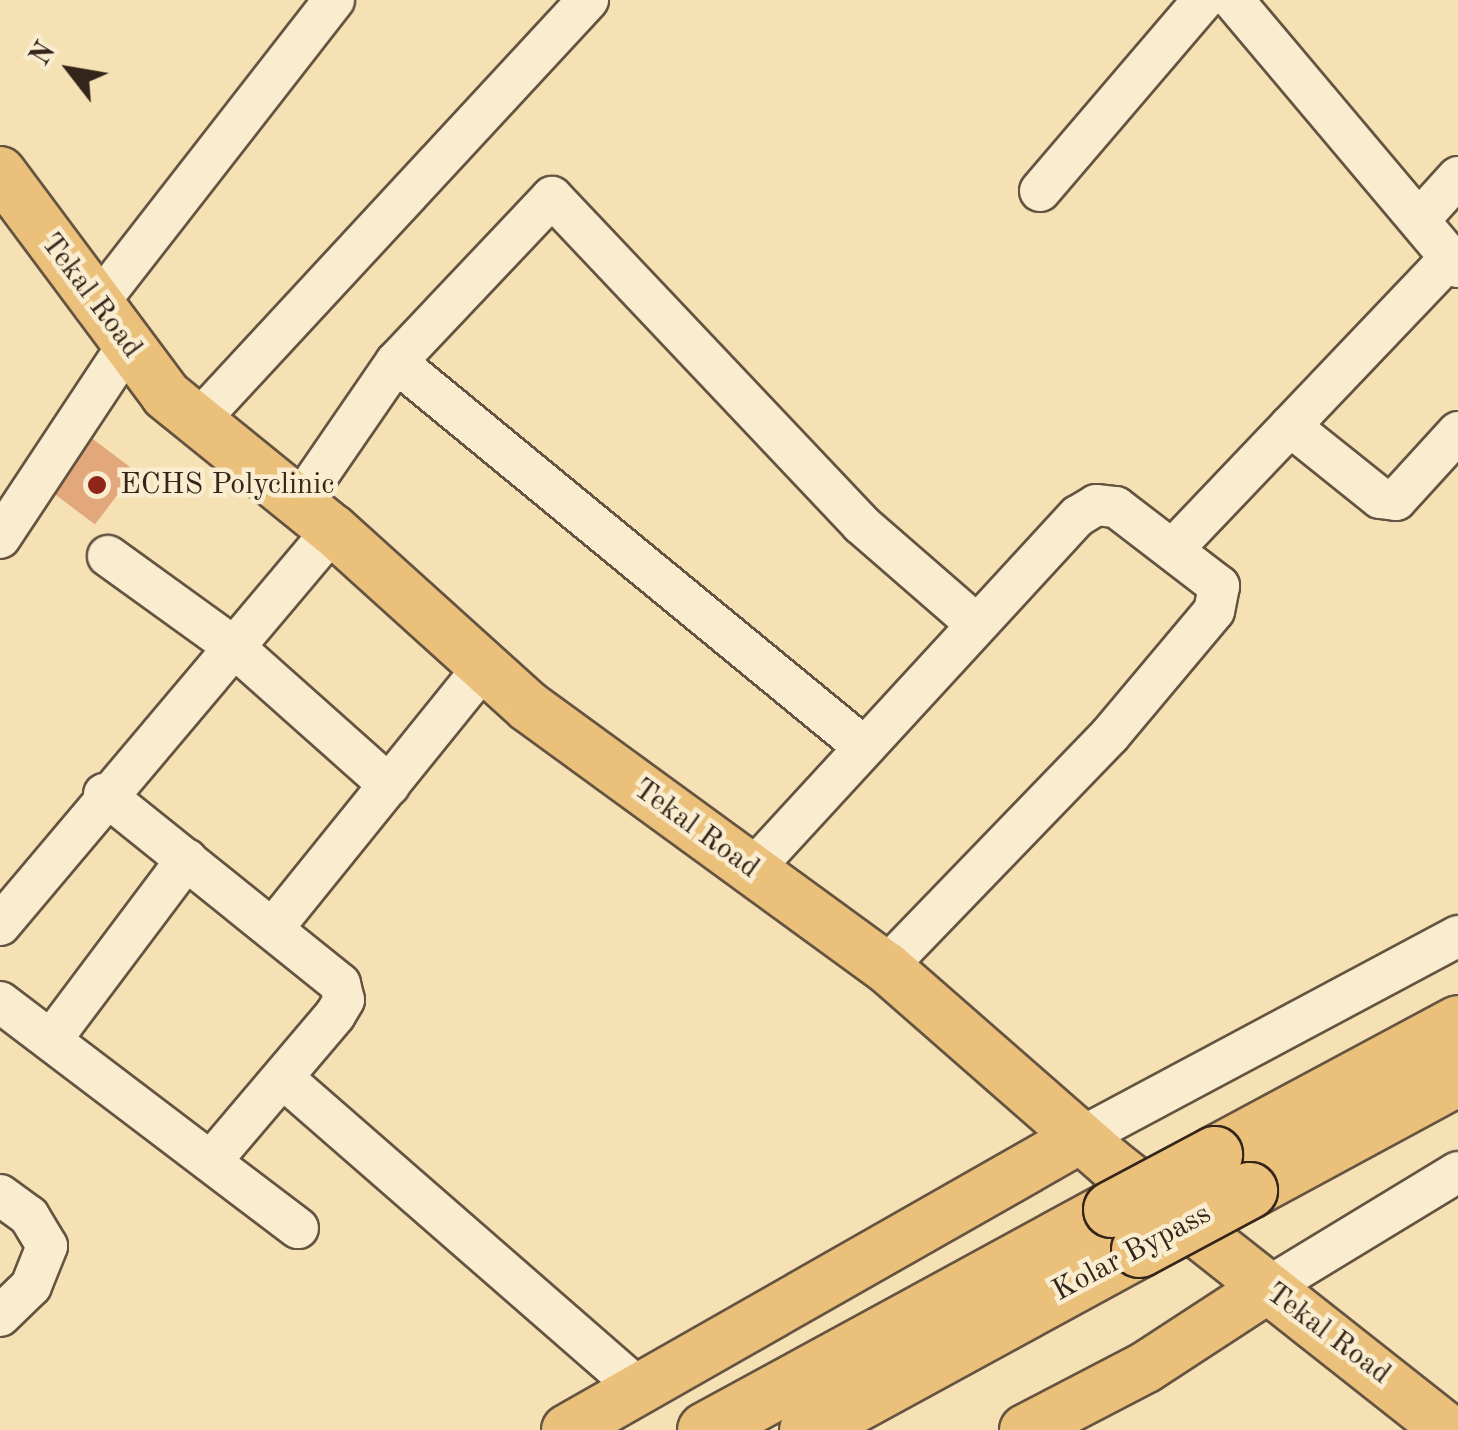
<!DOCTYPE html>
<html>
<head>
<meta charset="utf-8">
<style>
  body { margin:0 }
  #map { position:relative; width:1458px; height:1430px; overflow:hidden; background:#f6e1b5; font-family:"Old Standard TT",serif }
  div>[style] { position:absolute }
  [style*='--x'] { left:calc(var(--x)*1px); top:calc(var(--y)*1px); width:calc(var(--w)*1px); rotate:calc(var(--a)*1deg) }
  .building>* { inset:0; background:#e2a87c; transform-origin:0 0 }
  .roads { filter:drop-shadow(2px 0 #645441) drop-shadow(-2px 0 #645441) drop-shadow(0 2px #645441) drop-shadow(0 -2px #645441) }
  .minor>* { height:40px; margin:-20px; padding:0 20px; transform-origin:20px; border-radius:20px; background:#f9eccf }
  .major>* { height:50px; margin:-25px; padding:0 25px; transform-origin:25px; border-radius:25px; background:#ebc07a }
  .highway>* { height:55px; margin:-27.5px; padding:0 27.5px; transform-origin:27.5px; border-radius:27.5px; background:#ebc07a }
  .bridges { filter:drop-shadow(2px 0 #34251a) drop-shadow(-2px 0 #34251a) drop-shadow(0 2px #34251a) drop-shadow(0 -2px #34251a) }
  .highway-bridge>* { height:55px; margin:-27.5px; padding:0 27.5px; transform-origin:27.5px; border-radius:27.5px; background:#ebc07a }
  .dots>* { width:28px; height:28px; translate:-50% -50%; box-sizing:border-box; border:5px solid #f9eccf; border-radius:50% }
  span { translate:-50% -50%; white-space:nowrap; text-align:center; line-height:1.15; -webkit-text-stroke:9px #f9eccf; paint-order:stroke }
  .street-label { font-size:30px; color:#34251a }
  .poi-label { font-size:30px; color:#34251a }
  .left { translate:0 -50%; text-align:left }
  .north { position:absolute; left:20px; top:20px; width:100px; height:100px; -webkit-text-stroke:8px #f9eccf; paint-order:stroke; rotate:301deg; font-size:28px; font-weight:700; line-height:40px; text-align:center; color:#34251a }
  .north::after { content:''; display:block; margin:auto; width:35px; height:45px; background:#34251a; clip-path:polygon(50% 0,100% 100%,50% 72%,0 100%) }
</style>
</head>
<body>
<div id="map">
  <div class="building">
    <i style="left:85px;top:433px;width:63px;height:67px;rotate:37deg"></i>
  </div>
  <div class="roads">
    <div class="minor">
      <i style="--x:1233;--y:0;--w:349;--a:49.9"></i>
      <i style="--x:1040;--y:191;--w:251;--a:-49.5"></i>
      <i style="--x:1419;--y:220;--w:58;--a:-47.8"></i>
      <i style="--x:95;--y:307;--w:389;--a:-52.1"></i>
      <i style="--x:396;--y:362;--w:606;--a:39.44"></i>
      <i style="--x:198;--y:421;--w:574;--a:-47.19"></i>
      <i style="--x:1290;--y:426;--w:115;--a:38.7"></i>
      <i style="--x:1380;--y:498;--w:16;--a:7"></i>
      <i style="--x:1396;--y:500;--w:92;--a:-47.6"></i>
      <i style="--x:299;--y:503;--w:171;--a:-55.5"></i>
      <i style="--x:396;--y:362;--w:227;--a:-46.6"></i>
      <i style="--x:552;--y:197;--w:450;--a:46.6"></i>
      <i style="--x:861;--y:524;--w:152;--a:41"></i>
      <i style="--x:0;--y:538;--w:230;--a:-56.5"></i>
      <i style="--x:1173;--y:549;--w:402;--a:-46.4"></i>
      <i style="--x:108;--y:556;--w:155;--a:35.8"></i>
      <i style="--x:234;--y:647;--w:208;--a:41.7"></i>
      <i style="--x:104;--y:794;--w:303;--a:38.8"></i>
      <i style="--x:340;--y:984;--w:16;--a:76"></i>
      <i style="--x:344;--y:1000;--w:17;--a:121"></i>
      <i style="--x:335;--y:1015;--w:192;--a:130.3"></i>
      <i style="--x:752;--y:870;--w:481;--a:-47.4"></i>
      <i style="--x:1078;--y:516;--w:21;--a:-31"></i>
      <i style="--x:1096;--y:505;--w:20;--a:6"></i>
      <i style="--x:1116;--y:507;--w:130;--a:37.5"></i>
      <i style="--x:1219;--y:586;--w:25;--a:101"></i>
      <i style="--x:1214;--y:611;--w:162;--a:130"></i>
      <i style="--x:1110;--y:735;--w:322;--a:134"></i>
      <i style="--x:0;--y:925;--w:517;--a:-49.87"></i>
      <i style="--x:274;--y:927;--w:334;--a:-51.1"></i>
      <i style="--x:0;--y:1002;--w:374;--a:37.2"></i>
      <i style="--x:51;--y:1040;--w:226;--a:-53.1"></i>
      <i style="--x:284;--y:1079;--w:471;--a:41.1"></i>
      <i style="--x:1080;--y:1138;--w:429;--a:-28.1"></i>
      <i style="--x:0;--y:1195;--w:36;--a:36"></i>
      <i style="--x:29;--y:1216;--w:35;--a:59"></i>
      <i style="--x:47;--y:1246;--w:43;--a:111.8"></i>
      <i style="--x:31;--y:1286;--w:43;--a:135.9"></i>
      <i style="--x:1267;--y:1288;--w:223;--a:-31.3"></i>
    </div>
    <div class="major">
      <i style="--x:0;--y:172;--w:278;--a:53.3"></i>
      <i style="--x:166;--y:395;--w:215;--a:39"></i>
      <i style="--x:333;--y:530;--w:264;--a:42.1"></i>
      <i style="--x:529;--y:707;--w:442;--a:36.1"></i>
      <i style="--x:886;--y:967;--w:298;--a:41.2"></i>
      <i style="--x:1110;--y:1163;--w:431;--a:38.3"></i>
      <i style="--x:567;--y:1430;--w:590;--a:-29.65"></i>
      <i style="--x:1025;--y:1430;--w:136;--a:-27.5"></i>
      <i style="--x:1146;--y:1367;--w:145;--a:-33.1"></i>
    </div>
    <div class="highway">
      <i style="--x:1214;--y:1154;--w:277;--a:-28.2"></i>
      <i style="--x:1249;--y:1190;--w:238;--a:-28.4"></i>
      <i style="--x:705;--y:1430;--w:462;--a:-28.6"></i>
      <i style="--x:807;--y:1430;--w:378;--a:-28.6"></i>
    </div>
  </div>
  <div class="bridges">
    <div class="highway-bridge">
      <i style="--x:1111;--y:1209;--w:117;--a:-28.1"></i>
      <i style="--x:1139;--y:1249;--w:125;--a:-28.2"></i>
    </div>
  </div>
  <div class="dots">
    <i style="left:97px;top:485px;background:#8f2418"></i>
  </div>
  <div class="street-label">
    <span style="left:91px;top:296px;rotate:53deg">Tekal Road</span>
    <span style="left:696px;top:829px;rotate:36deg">Tekal Road</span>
    <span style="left:1132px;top:1253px;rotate:-28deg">Kolar Bypass</span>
    <span style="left:1328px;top:1334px;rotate:37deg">Tekal Road</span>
  </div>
  <div class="poi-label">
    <span class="left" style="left:120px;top:485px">ECHS Polyclinic</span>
  </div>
  <div class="north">N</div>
</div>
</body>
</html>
